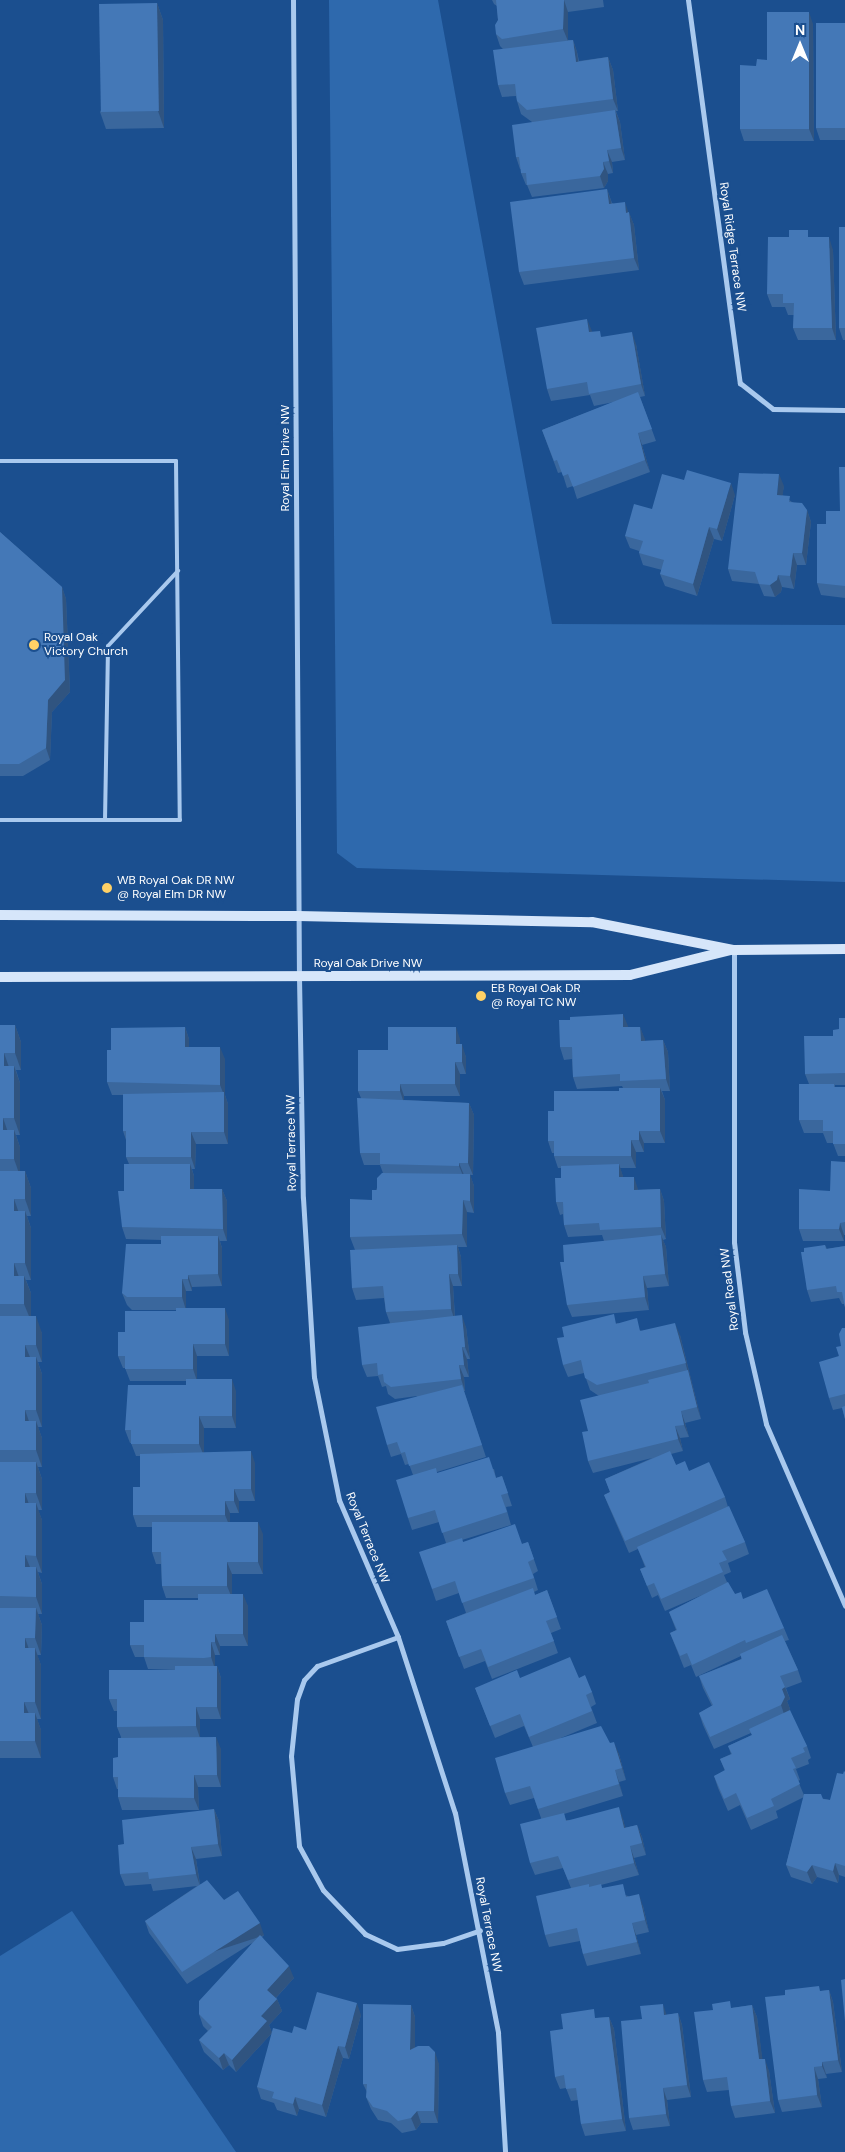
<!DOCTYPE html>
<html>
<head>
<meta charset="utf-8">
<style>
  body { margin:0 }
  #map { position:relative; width:845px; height:2152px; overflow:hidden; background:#1b4f8f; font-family:"DM Sans",sans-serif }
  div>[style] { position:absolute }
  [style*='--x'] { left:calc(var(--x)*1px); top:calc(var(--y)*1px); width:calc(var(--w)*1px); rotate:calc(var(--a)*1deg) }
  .green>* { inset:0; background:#2e69ad }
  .lane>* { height:4px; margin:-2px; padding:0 2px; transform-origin:2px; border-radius:2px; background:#a9c9ee }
  .street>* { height:5px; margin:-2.5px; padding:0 2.5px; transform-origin:2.5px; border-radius:2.5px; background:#a9c9ee }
  .secondary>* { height:10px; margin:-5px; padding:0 5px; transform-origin:5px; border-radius:5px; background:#d6e6fa }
  .wall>* { inset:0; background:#3a679d }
  .shaded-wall>* { inset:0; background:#305480; transform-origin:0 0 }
  .building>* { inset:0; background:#4478b7; transform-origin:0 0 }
  .dots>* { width:14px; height:14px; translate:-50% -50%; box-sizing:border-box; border:2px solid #1b4f8f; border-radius:50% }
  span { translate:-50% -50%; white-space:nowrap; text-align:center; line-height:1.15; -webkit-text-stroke:4px #1b4f8f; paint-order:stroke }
  .street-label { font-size:12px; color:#fff }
  .poi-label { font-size:12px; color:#fff }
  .left { translate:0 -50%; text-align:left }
  .north { position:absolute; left:775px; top:20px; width:50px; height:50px; -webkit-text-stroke:4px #1b4f8f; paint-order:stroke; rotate:0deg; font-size:14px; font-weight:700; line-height:20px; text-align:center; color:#fff }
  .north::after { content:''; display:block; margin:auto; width:18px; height:22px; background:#fff; clip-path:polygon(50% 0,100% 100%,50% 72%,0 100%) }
</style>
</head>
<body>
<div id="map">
  <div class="green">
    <i style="clip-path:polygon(329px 0,438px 0,552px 624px,845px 625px,845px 882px,357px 868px,337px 853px)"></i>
    <i style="clip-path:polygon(72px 1911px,236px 2152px,0 2152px,0 1956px)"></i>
  </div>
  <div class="lane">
    <i style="--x:0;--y:461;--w:176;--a:0"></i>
    <i style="--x:176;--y:461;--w:359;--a:89.4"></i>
    <i style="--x:180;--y:820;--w:180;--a:180"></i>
    <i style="--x:105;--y:820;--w:174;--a:-89"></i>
    <i style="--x:108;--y:646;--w:103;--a:-47"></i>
  </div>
  <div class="street">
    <i style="--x:293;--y:0;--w:977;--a:89.65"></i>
    <i style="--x:299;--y:977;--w:221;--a:89"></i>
    <i style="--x:303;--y:1198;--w:179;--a:86.5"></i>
    <i style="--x:314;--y:1377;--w:126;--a:78.5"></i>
    <i style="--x:339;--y:1500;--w:149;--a:66.7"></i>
    <i style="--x:398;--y:1637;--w:185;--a:72.1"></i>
    <i style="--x:455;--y:1813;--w:224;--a:78.9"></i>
    <i style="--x:498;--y:2033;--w:119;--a:86.6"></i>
    <i style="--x:688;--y:0;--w:387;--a:82.3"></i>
    <i style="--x:740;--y:383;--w:42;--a:38.2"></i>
    <i style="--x:773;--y:409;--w:72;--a:0.8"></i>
    <i style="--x:734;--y:950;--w:292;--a:90"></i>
    <i style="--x:734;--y:1242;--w:91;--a:83"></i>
    <i style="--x:745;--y:1332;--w:94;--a:77.1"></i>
    <i style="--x:766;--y:1424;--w:198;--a:66.5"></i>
    <i style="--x:398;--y:1637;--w:86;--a:160.3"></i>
    <i style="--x:317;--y:1666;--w:19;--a:133"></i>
    <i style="--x:304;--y:1680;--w:20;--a:110"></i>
    <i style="--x:297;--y:1699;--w:57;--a:96"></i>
    <i style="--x:291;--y:1756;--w:90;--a:84.9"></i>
    <i style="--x:299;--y:1846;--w:50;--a:61.4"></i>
    <i style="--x:323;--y:1890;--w:61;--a:46.3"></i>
    <i style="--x:365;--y:1934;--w:35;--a:25"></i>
    <i style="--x:397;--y:1949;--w:46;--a:-7.4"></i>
    <i style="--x:443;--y:1943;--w:39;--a:-19"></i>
  </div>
  <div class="secondary">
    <i style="--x:0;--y:915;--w:298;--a:0.2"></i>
    <i style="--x:298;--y:916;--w:294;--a:1.2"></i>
    <i style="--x:592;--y:922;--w:145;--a:11.2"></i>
    <i style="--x:734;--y:950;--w:111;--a:-0.5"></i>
    <i style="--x:0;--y:977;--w:630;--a:-0.18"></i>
    <i style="--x:630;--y:975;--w:104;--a:-13.9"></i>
  </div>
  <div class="wall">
    <i style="clip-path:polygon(492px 0,603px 0,604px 7px,568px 12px,568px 40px,573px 40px,577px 52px,579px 61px,608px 57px,613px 70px,618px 111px,616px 111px,620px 122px,625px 160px,612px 162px,613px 173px,608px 174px,608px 181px,604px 188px,532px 197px,527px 185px,526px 185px,521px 173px,521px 169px,520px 169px,516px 157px,532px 122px,521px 114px,517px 101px,516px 96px,502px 97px,498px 85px,503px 49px,500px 46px,496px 34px,498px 20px,497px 6px,494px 4px)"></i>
    <i style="clip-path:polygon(157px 3px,163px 20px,164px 128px,106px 129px,100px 112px)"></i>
    <i style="clip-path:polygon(845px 23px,845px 140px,820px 140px,816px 128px)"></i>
    <i style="clip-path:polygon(813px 24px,814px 141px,744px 141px,740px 129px,756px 66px,767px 60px)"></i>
    <i style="clip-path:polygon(607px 189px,612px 203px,629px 213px,634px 225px,639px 270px,524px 285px,519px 272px)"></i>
    <i style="clip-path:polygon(845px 227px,845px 340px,843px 340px,839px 328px)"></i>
    <i style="clip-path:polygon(810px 237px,833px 250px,836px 340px,798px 340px,793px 328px,794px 315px,788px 315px,785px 307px,772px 307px,767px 294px)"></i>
    <i style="clip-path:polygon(592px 332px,602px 337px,636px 344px,645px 396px,640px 397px,656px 441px,642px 445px,650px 472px,577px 499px,573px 486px,567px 488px,562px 472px,558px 473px,542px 430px,614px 402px,594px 406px,590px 395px,551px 401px,547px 389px)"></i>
    <i style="clip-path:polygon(845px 467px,845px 598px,821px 595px,817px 583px,826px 524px,840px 511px)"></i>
    <i style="clip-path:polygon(784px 486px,782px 495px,792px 502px,807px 510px,811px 522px,806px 565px,797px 565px,794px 589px,782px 587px,781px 592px,775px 597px,764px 596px,759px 584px,732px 581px,728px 569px)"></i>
    <i style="clip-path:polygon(735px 495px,722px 541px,714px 539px,697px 596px,665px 586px,660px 574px,662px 570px,643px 565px,639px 553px,639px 551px,630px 548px,625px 536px,652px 509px)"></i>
    <i style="clip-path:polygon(0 532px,62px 587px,66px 599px,70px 692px,52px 712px,50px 760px,23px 776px,0 776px)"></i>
    <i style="clip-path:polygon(845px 1018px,845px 1085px,835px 1085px,835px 1087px,845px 1087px,845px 1156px,838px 1156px,833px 1143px,827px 1143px,823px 1133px,804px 1133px,799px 1120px,809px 1084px,805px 1074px,833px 1036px,839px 1029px)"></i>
    <i style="clip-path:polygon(0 1025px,15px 1025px,21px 1042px,21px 1070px,16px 1070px,20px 1083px,20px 1135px,16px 1135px,20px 1147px,20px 1171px,25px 1171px,31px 1188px,31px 1216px,27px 1216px,31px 1228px,31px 1280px,26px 1280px,31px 1293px,31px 1316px,42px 1333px,42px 1362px,38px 1362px,42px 1374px,42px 1427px,38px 1427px,42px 1438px,42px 1467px,38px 1467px,42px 1479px,42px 1510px,38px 1510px,42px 1520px,42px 1573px,38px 1572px,42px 1584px,42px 1614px,38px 1614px,42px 1625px,41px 1655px,37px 1655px,41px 1665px,41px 1719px,37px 1719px,41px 1730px,41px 1758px,0 1758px)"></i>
    <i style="clip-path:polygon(185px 1027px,189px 1039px,189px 1047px,225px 1059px,225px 1095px,228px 1104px,228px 1144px,196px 1144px,195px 1169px,192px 1169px,194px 1176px,194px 1189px,222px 1189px,227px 1201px,227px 1241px,220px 1241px,222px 1248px,222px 1286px,192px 1287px,192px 1291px,186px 1291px,186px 1308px,229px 1320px,229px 1356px,197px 1356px,197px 1379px,236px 1391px,236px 1428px,204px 1428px,204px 1453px,255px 1463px,255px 1501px,239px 1501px,239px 1513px,230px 1513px,230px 1522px,263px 1534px,263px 1574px,232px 1574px,232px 1594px,248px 1606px,248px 1646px,220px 1646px,220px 1655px,215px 1655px,215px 1666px,217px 1666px,221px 1678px,221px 1719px,200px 1719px,200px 1737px,221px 1749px,221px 1787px,198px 1787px,199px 1810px,122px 1810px,118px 1797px,118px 1789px,117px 1789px,113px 1777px,118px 1757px,121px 1737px,117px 1727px,117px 1711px,114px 1711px,109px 1699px,175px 1670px,148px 1669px,144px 1657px,135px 1657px,130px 1645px,144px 1622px,198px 1600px,198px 1598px,166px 1598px,162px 1586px,161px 1564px,156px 1564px,152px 1552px,152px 1527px,137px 1527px,133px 1515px,140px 1487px,140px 1456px,136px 1456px,131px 1443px,130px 1443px,125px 1430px,186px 1385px,186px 1381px,130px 1381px,125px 1368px,123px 1368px,118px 1356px,125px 1332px,176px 1311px,176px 1310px,132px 1310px,127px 1305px,122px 1293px,161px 1244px,161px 1240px,126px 1239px,122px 1227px,129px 1164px,126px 1157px,126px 1140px,123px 1131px,123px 1095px,112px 1095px,107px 1082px,111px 1050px)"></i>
    <i style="clip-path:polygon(628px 1027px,640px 1027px,645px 1041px,663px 1040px,668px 1052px,670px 1091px,662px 1091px,665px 1100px,665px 1143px,644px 1143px,644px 1152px,636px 1152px,636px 1168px,620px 1168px,623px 1177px,638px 1190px,660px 1189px,664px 1201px,666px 1239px,663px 1240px,666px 1247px,669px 1286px,647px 1288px,649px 1310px,572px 1317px,567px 1305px,564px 1262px,604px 1241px,602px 1235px,568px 1237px,564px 1225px,563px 1214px,560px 1215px,556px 1202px,561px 1178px,561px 1168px,558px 1168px,554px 1156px,554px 1153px,552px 1153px,548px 1141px,554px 1111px,619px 1091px,623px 1088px,622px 1086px,577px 1089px,573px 1077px,572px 1059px,564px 1060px,560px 1047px)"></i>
    <i style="clip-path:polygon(460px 1039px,460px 1044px,466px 1057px,466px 1074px,460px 1074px,460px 1096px,404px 1096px,404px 1100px,469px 1103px,474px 1115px,473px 1175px,470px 1175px,474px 1186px,474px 1213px,467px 1212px,467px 1247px,458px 1247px,461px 1257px,462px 1286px,453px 1286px,455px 1316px,466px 1327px,470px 1359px,467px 1359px,469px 1377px,464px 1377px,465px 1391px,464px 1391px,486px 1457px,437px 1472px,437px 1473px,494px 1469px,496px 1478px,502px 1476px,512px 1506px,506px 1507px,511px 1525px,462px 1540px,463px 1542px,522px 1544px,528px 1542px,538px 1571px,533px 1574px,538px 1590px,534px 1592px,535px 1595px,547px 1590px,561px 1629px,551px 1633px,558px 1653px,492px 1679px,485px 1661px,464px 1669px,446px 1621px,466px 1613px,459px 1593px,436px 1601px,432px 1589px,446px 1543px,439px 1522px,412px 1530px,408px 1518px,413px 1475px,409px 1464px,405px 1465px,401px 1454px,391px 1457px,387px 1445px,417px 1396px,395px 1399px,388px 1394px,386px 1386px,382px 1387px,378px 1376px,367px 1377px,362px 1365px,390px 1323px,386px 1312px,384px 1298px,356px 1300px,352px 1288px,355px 1250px,350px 1237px,372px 1200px,383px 1173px,380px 1165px,364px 1165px,360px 1153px,361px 1098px,358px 1091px,388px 1050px)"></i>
    <i style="clip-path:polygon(845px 1162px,845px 1235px,844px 1235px,844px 1241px,803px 1241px,799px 1229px,830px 1191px)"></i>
    <i style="clip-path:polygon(825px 1245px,827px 1249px,845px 1246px,845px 1308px,844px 1304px,842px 1304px,839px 1298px,811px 1302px,807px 1290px,804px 1252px)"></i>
    <i style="clip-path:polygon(617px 1323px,642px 1331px,680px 1335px,701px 1419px,685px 1423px,689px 1437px,680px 1438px,683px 1451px,671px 1454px,676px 1465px,689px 1471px,725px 1497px,728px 1507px,745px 1542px,749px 1554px,728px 1563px,731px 1572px,724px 1575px,727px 1582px,735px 1594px,743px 1599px,784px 1628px,789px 1640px,785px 1641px,798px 1670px,802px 1682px,786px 1688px,790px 1699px,787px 1701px,790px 1709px,788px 1711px,807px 1746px,811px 1758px,808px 1760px,809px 1764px,796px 1769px,800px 1780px,798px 1781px,804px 1795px,830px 1800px,845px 1772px,845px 1877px,839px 1875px,838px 1883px,817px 1877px,812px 1884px,791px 1877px,786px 1865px,804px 1797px,776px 1811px,778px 1818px,751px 1830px,740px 1805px,728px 1811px,718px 1788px,714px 1776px,725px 1771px,720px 1759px,731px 1754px,728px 1746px,752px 1735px,751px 1733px,714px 1749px,703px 1725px,699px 1713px,712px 1706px,703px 1688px,699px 1676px,741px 1659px,741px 1656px,696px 1677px,691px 1665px,684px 1668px,670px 1633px,676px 1630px,669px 1612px,702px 1595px,665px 1611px,658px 1595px,652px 1598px,640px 1569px,645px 1567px,638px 1549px,629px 1553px,609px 1507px,604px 1495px,610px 1492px,605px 1479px,652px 1458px,593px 1473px,588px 1461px,588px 1431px,599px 1396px,590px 1390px,584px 1373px,568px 1377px,563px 1365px)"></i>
    <i style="clip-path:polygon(845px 1328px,845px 1419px,842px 1408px,833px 1410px,829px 1398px)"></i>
    <i style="clip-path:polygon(520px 1678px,579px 1678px,592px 1692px,596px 1704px,591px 1707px,597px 1723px,561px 1738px,610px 1743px,619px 1754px,626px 1780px,619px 1782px,623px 1796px,564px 1814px,566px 1820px,623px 1819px,625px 1828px,637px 1825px,642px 1837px,646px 1855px,634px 1858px,639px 1875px,601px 1885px,602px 1888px,628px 1896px,643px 1906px,649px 1932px,636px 1935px,641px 1954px,587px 1966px,583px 1954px,580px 1941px,549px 1947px,545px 1935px,571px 1888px,563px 1868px,535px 1875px,530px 1863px,541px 1818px,534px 1798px,510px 1805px,505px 1793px,533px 1747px,524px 1726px,495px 1738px,475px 1688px)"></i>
    <i style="clip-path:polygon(214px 1809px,219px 1821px,222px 1856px,196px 1859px,200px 1884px,224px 1900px,264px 1935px,262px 1937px,294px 1978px,276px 1998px,277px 1999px,282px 2011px,269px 2025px,272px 2033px,236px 2072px,229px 2065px,223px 2070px,204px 2052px,199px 2040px,208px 2031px,203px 2026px,199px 2014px,252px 1943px,187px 1984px,149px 1933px,145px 1921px,197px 1886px,153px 1891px,151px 1884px,125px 1886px,120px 1874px,124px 1844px)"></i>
    <i style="clip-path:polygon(829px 1990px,833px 2002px,842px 2072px,826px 2074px,827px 2078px,818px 2079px,822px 2107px,782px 2112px,778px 2100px,821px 1991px)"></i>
    <i style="clip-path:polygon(411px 2005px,415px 2017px,415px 2048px,439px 2064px,438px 2123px,421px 2123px,416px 2130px,402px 2133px,391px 2123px,378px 2120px,371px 2109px,366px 2097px,367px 2092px,363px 2084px)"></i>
    <i style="clip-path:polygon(752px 2005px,757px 2017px,762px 2059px,769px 2071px,775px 2113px,735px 2118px,731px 2106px,729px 2090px,707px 2092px,703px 2080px,732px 2008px)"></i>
    <i style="clip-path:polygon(678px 2013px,682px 2025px,691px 2097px,667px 2100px,670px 2126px,633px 2130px,629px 2118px,642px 2019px)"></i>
    <i style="clip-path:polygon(361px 2015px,349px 2059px,343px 2058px,326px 2117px,299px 2109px,297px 2116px,277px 2110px,274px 2103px,261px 2099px,257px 2087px,292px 2033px,306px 2030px)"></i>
    <i style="clip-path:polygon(609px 2017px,614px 2029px,626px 2131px,585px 2136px,581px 2124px,578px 2100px,571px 2101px,566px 2088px,560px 2089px,555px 2077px,563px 2029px,597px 2018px)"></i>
  </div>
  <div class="shaded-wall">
    <i style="clip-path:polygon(564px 0,568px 12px,568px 41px,563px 29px)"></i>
    <i style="clip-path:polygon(157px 3px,163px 20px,164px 128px,158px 111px)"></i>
    <i style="clip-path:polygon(809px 12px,813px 24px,814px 141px,809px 129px)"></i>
    <i style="clip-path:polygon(573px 40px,577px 52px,580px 74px,576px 62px)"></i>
    <i style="clip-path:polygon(608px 57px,613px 70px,618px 111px,613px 99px)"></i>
    <i style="clip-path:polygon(615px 110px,620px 122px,625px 160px,621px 148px)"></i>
    <i style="clip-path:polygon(607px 150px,612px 162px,613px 173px,609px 161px)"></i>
    <i style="clip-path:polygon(603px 162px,608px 174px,608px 181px,604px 188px,600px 176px)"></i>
    <i style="clip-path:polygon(607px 189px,611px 201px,614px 216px,609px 204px)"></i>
    <i style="clip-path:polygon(625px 202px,629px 214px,626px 213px)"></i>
    <i style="clip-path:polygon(629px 212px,634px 225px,639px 270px,634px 258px)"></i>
    <i style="clip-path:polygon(829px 237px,833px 250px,836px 340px,832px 328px)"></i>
    <i style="clip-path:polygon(587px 319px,592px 331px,594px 345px,589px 332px)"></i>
    <i style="clip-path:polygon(632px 332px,636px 344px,645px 396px,641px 384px)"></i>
    <i style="clip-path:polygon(638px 433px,642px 445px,650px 472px,645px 460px)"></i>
    <i style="clip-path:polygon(779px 474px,784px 486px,781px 507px,777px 495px)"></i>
    <i style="clip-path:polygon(731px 483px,735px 495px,722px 541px,717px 529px)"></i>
    <i style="clip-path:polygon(807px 510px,811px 522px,806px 565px,802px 553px)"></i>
    <i style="clip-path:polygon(709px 527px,714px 539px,697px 596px,693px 584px)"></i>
    <i style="clip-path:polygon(793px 553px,797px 565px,794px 589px,790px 576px)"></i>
    <i style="clip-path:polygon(778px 575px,782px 587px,781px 592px,775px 597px,770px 585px)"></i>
    <i style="clip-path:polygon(62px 587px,66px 599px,70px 692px,52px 712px,50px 760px,46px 748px,48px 700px)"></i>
    <i style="clip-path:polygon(623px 1014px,628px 1026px,628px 1039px,623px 1027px)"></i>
    <i style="clip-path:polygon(15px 1025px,21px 1042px,21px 1070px,15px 1053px)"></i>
    <i style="clip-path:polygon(185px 1027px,189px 1039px,189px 1060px,185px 1047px)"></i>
    <i style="clip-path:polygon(456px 1027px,460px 1039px,460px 1057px,456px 1044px)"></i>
    <i style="clip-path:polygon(640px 1027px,645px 1039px,645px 1053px,641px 1041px)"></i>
    <i style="clip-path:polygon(663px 1040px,668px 1052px,670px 1091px,666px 1079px)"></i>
    <i style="clip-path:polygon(462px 1044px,466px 1057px,466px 1074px,462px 1062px)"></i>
    <i style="clip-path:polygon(220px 1047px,225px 1059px,225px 1095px,228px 1104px,228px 1144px,224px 1132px,224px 1095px,220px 1085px)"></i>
    <i style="clip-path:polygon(4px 1053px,10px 1070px,4px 1066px)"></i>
    <i style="clip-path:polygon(455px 1062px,460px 1074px,460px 1096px,455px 1084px)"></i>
    <i style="clip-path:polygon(14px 1066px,20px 1083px,20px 1135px,14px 1118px)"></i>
    <i style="clip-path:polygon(400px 1084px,404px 1096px,404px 1103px,400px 1091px)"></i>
    <i style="clip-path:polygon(660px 1088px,665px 1100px,665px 1143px,660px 1131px)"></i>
    <i style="clip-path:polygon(469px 1103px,474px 1115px,473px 1175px,468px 1163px)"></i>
    <i style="clip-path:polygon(3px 1118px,9px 1135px,3px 1130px)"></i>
    <i style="clip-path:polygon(14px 1130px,20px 1147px,20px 1176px,14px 1159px)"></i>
    <i style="clip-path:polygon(639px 1131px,644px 1143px,644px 1152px,639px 1140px)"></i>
    <i style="clip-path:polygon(191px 1132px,196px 1144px,195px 1169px,191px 1157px)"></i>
    <i style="clip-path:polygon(631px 1140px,636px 1152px,636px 1168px,631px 1156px)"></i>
    <i style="clip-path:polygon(459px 1163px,464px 1175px,464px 1178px,459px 1166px)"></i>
    <i style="clip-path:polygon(190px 1164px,194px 1176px,194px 1201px,190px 1189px)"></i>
    <i style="clip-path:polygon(619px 1164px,623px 1176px,624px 1190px,619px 1177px)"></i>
    <i style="clip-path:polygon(25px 1171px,31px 1188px,31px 1216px,25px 1199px)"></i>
    <i style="clip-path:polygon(470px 1174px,474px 1186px,474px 1213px,470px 1201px)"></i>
    <i style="clip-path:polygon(634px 1177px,638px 1189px,639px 1202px,634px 1190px)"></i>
    <i style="clip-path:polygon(222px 1189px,227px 1201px,227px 1241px,223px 1229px)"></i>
    <i style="clip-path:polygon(660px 1189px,664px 1201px,666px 1239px,661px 1227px)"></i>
    <i style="clip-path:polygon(14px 1199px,20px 1216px,14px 1211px)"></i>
    <i style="clip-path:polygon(463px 1200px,467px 1212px,467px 1247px,462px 1234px)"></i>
    <i style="clip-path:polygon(25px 1211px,31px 1228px,31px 1280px,25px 1263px)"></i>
    <i style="clip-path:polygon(840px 1223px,844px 1235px,844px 1241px,839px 1229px)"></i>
    <i style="clip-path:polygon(661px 1235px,666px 1247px,669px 1286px,665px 1274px)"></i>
    <i style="clip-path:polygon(218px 1236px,222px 1248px,222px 1286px,218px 1274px)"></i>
    <i style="clip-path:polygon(457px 1245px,461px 1257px,462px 1286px,458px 1274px)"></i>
    <i style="clip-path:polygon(14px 1263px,20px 1280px,14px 1276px)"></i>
    <i style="clip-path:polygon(449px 1274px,453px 1286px,455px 1321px,451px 1309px)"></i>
    <i style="clip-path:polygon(188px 1275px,192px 1287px,192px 1291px,188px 1279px)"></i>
    <i style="clip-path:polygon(24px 1276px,31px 1293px,31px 1321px,24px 1304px)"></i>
    <i style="clip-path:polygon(643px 1276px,647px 1288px,649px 1310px,645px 1297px)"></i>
    <i style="clip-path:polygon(182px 1279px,186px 1291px,186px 1310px,182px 1297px)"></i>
    <i style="clip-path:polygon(225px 1308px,229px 1320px,229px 1356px,225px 1344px)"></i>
    <i style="clip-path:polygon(462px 1315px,466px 1327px,470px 1359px,465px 1347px)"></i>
    <i style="clip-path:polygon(36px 1316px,42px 1333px,42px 1362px,36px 1345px)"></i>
    <i style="clip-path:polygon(675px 1323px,680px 1335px,701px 1419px,697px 1407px)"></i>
    <i style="clip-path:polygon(193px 1344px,197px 1356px,197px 1381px,193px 1369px)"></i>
    <i style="clip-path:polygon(25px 1345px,32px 1362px,25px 1357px)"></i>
    <i style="clip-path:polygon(462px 1347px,467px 1359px,469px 1377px,464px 1365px)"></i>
    <i style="clip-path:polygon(36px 1357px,42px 1374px,42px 1427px,36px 1410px)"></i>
    <i style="clip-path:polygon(459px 1365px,464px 1377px,465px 1391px,461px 1379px)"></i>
    <i style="clip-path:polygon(232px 1379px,236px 1391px,236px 1428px,232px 1416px)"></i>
    <i style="clip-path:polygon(25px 1410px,31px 1427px,25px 1421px)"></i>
    <i style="clip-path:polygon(681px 1411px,685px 1423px,689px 1437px,684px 1425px)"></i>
    <i style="clip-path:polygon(199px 1416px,204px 1428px,204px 1456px,199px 1444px)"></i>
    <i style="clip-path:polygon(36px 1421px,42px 1438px,42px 1467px,36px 1450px)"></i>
    <i style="clip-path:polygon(675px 1426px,680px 1438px,683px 1451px,678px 1439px)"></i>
    <i style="clip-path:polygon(251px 1451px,255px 1463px,255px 1501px,251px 1489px)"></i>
    <i style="clip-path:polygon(36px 1462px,42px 1479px,42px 1510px,36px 1493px)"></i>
    <i style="clip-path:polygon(234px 1489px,239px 1501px,239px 1513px,234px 1501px)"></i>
    <i style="clip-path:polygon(25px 1493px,31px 1510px,25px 1503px)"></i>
    <i style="clip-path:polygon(225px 1501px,230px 1513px,230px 1527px,225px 1515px)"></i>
    <i style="clip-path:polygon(36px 1503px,42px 1520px,42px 1573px,36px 1556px)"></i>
    <i style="clip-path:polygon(258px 1522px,263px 1534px,263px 1574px,258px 1562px)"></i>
    <i style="clip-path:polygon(25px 1555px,32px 1572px,25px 1567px)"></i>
    <i style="clip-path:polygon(227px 1562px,232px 1574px,232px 1598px,227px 1586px)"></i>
    <i style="clip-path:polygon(36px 1567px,42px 1584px,42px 1614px,36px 1597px)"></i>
    <i style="clip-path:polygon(243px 1594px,248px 1606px,248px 1646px,243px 1634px)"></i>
    <i style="clip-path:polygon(36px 1608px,42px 1625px,41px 1655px,35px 1638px)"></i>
    <i style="clip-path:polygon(215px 1634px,220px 1646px,220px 1655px,215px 1642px)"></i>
    <i style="clip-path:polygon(25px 1638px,31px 1655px,25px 1648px)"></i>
    <i style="clip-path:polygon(211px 1642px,215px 1655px,215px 1669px,211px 1657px)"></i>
    <i style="clip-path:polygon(35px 1648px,41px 1665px,41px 1719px,35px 1702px)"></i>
    <i style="clip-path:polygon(217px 1666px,221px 1678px,221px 1719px,217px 1707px)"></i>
    <i style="clip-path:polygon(785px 1687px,790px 1699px,787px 1701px,790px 1709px,785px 1717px,781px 1705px,782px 1689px)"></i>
    <i style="clip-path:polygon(24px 1702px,31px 1719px,24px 1713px)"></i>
    <i style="clip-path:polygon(196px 1707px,200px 1719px,200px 1738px,196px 1726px)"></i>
    <i style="clip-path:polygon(35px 1713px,41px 1730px,41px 1758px,35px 1741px)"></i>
    <i style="clip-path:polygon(216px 1737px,221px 1749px,221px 1787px,217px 1775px)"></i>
    <i style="clip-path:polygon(614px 1742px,619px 1754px,626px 1780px,622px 1768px)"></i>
    <i style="clip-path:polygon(615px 1770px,619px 1782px,623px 1796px,619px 1784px)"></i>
    <i style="clip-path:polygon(194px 1775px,198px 1787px,199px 1810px,194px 1798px)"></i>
    <i style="clip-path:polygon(619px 1807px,623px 1819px,629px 1840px,624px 1828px)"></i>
    <i style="clip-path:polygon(214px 1809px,219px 1821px,222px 1856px,218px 1844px)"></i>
    <i style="clip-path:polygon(637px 1825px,642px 1837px,646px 1855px,642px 1843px)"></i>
    <i style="clip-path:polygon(630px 1846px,634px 1858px,639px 1875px,634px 1863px)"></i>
    <i style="clip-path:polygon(191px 1847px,196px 1859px,200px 1886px,196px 1874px)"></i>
    <i style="clip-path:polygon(835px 1863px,839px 1875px,838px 1883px,833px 1871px)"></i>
    <i style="clip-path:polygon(812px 1865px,817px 1877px,812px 1884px,807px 1872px)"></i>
    <i style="clip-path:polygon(639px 1894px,643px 1906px,649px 1932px,645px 1920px)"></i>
    <i style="left:260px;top:1923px;width:13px;height:92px;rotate:72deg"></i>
    <i style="clip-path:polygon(632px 1923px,636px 1935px,641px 1954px,637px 1942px)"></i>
    <i style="clip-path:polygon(289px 1966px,294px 1978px,272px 2002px,267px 1990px)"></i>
    <i style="clip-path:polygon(829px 1990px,833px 2002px,842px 2072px,838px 2060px)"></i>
    <i style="clip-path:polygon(277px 1999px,282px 2011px,269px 2025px,272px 2033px,236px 2072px,232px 2060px,261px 2016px)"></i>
    <i style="clip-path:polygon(357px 2003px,361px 2015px,349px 2059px,345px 2047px)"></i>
    <i style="clip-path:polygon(663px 2004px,667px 2016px,664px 2015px)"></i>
    <i style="clip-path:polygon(411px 2005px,415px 2017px,415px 2063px,410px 2050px)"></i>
    <i style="clip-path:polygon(752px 2005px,757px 2017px,764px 2071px,759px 2059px)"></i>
    <i style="clip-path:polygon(678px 2013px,682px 2025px,691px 2097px,687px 2085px)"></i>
    <i style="clip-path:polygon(609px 2017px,614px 2029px,626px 2131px,622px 2119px)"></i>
    <i style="clip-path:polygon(338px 2046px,343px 2058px,326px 2117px,322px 2105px)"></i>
    <i style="clip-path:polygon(435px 2052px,439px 2064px,438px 2123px,434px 2111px)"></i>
    <i style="clip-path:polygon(224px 2053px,229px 2065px,223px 2070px,219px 2058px)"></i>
    <i style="clip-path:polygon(765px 2059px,769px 2071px,775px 2113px,770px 2101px)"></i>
    <i style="clip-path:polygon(822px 2062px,826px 2074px,827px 2078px,822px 2066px)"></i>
    <i style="clip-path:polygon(814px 2067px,818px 2079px,822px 2107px,817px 2095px)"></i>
    <i style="clip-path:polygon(663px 2088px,667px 2100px,670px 2126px,666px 2114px)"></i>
    <i style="clip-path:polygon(295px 2097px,299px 2109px,297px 2116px,293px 2104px)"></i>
    <i style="clip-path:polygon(417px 2111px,421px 2123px,416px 2130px,411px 2118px)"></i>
  </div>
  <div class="building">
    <i style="clip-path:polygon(496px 0,564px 0,563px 29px,502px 39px,496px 34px,495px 25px,498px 20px)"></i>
    <i style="left:157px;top:3px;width:108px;height:58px;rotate:89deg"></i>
    <i style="clip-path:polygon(767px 12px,809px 12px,809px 129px,740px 129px,740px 65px,756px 66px,757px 59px,767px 60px)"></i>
    <i style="left:816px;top:23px;width:29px;height:105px"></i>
    <i style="clip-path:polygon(573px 40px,576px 62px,608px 57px,613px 99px,527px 110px,517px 101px,515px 84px,498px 85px,493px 50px)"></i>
    <i style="clip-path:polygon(615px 110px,621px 148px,607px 150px,609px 161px,603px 162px,604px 169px,600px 176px,527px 185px,526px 173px,521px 173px,519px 157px,516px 157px,512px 125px)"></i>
    <i style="clip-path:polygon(607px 189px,609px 204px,625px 202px,626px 213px,629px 212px,634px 258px,519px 272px,510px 202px)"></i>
    <i style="left:839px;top:227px;width:6px;height:101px"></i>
    <i style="clip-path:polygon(789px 230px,808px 230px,808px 237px,829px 237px,832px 328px,793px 328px,794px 303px,783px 303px,783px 294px,767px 294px,768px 237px,789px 237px)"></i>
    <i style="clip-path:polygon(587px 319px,589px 332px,600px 331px,601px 337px,632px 332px,641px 384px,589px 394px,587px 382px,547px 389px,536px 328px)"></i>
    <i style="clip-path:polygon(638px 392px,652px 429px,638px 433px,645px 460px,573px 487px,568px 474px,563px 476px,557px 460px,554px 461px,542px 430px)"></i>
    <i style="clip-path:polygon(839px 467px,845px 467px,845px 586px,817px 583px,817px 524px,826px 524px,826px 511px,840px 511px)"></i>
    <i style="clip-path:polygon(687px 470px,731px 483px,717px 529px,709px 527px,693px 584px,660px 574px,664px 560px,639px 553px,643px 541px,625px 536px,634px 504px,652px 509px,662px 474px,684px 480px)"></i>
    <i style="clip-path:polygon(739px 473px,779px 474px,777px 495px,790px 496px,789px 502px,802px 503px,807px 510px,802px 553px,793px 553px,790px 576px,778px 575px,777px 580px,770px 585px,759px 584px,755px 572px,728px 569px)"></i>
    <i style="clip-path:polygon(0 532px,62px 587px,65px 680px,48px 700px,46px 748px,19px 764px,0 764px)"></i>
    <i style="clip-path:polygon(623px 1014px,623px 1027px,640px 1027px,641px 1041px,663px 1040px,666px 1079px,620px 1081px,620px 1074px,573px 1077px,572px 1047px,560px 1047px,559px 1020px,570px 1020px,570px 1017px)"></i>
    <i style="clip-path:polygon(839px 1018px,845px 1018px,845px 1073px,805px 1074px,804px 1036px,833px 1036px,833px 1030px,839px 1029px)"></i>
    <i style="clip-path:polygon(0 1025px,15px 1025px,15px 1053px,4px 1053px,4px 1066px,14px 1066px,14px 1118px,3px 1118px,3px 1130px,14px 1130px,14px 1159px,0 1159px)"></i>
    <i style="clip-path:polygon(185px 1027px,185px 1047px,220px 1047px,220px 1085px,107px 1082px,107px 1050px,111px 1050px,111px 1028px)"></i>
    <i style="clip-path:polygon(388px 1027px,456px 1027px,456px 1044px,462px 1044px,462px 1062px,455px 1062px,455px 1084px,400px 1084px,400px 1091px,358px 1091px,358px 1050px,388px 1050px)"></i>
    <i style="clip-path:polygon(799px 1084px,834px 1084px,834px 1087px,845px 1087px,845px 1144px,833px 1144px,833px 1131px,823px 1131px,823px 1120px,799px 1120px)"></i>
    <i style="clip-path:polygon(619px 1088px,660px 1088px,660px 1131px,639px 1131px,639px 1140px,631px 1140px,631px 1156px,554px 1156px,554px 1141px,548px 1141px,548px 1111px,554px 1111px,554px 1091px,619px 1091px)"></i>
    <i style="clip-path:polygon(224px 1092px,224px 1132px,191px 1132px,191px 1157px,126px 1157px,126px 1131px,123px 1131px,123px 1094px)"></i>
    <i style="clip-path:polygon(357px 1098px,469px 1103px,468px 1163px,459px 1163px,459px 1166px,380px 1164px,380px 1153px,360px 1153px)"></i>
    <i style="clip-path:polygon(831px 1161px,845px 1162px,845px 1222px,840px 1223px,839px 1229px,799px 1229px,799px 1189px,830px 1191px)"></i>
    <i style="clip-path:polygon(124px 1164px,190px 1164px,190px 1189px,222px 1189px,223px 1229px,122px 1227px,118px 1191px,124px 1191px)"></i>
    <i style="clip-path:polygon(619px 1164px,619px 1177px,634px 1177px,634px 1190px,660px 1189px,661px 1227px,600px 1230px,599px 1223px,564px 1225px,563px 1202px,556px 1202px,555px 1178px,561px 1178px,561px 1166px)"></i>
    <i style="clip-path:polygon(0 1171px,25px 1171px,25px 1199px,14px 1199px,14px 1211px,25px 1211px,25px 1263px,14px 1263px,14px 1276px,24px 1276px,24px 1304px,0 1304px)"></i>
    <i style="clip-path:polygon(382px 1173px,470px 1174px,470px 1201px,463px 1200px,462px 1234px,350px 1237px,350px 1199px,372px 1200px,372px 1190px,377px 1190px,377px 1178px)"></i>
    <i style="clip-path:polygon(661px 1235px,665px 1274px,643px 1276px,645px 1297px,567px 1305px,560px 1262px,564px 1262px,563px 1245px)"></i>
    <i style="clip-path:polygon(161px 1236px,218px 1236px,218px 1274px,188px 1275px,188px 1279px,182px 1279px,182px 1297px,127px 1297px,122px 1293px,126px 1244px,161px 1244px)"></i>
    <i style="clip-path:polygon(457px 1245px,458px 1274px,449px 1274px,451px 1309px,386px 1312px,383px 1286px,352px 1288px,350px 1250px)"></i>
    <i style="clip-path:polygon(825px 1245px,826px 1249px,845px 1246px,845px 1307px,842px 1292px,837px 1292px,836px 1286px,807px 1290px,801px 1252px,804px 1252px,804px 1248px)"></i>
    <i style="clip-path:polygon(176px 1308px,225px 1308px,225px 1344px,193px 1344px,193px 1369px,125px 1369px,125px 1356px,118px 1356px,118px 1332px,125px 1332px,125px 1311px,176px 1311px)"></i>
    <i style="clip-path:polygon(614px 1314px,616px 1324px,637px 1318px,640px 1331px,675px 1323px,686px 1363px,597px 1385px,585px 1378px,581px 1360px,563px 1365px,557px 1338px,564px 1337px,562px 1327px)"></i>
    <i style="clip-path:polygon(462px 1315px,465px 1347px,462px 1347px,464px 1365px,459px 1365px,461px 1379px,391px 1387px,384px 1382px,383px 1374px,378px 1375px,377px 1363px,362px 1365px,358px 1327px)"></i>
    <i style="clip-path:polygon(0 1316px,36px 1316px,36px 1345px,25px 1345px,25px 1357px,36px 1357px,36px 1410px,25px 1410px,25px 1421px,36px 1421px,36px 1450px,0 1450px)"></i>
    <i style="clip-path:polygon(842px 1328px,845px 1328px,845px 1394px,829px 1398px,819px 1362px,839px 1356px,836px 1347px,841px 1346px,839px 1334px)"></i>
    <i style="clip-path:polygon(688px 1370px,697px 1407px,681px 1411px,684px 1425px,675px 1426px,678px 1439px,588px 1461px,582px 1432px,588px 1431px,580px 1400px,649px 1383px,648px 1380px)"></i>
    <i style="clip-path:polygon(186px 1379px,232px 1379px,232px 1416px,199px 1416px,199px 1444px,131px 1444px,131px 1430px,125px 1430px,128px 1385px,186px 1385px)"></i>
    <i style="clip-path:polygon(462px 1385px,482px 1445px,409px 1466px,405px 1452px,401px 1453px,397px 1442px,387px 1445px,376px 1407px)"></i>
    <i style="clip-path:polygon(845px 1406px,845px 1419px,842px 1407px)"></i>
    <i style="clip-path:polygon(251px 1451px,251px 1489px,234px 1489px,234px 1501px,225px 1501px,225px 1515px,133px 1515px,133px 1487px,140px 1487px,140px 1454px)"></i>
    <i style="clip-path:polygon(670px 1451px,676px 1465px,685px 1461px,689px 1471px,709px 1462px,725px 1497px,625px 1541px,604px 1495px,610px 1492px,605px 1479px)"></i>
    <i style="clip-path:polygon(489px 1457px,496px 1478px,502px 1476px,508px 1493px,501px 1495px,507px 1512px,442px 1533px,435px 1510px,408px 1518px,396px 1480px,436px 1468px,437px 1473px)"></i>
    <i style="clip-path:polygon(0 1462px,36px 1462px,36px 1493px,25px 1493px,25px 1503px,36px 1503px,36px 1556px,25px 1555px,25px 1567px,36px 1567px,36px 1597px,0 1596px)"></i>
    <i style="clip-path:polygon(729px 1506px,745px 1542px,722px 1551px,727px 1560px,719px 1563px,723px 1572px,661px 1599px,654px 1583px,647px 1586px,640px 1569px,646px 1567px,637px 1547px)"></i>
    <i style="clip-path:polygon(152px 1522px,258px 1522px,258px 1562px,227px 1562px,227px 1586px,162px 1586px,161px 1552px,152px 1552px)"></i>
    <i style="clip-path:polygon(515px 1524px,522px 1544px,528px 1542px,534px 1559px,528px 1562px,534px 1578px,462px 1603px,455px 1581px,432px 1589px,419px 1552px,462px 1538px,463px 1542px)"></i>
    <i style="clip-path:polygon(728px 1582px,735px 1594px,741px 1592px,743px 1599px,767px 1589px,784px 1628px,746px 1643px,745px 1640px,692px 1665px,687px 1653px,680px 1656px,670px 1633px,677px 1630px,669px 1612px)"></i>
    <i style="clip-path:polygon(533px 1588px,535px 1595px,547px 1590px,557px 1617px,546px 1621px,554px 1641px,488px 1667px,481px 1649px,459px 1657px,446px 1621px)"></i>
    <i style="clip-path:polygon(198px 1594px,243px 1594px,243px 1634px,215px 1634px,215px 1642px,211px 1642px,211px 1657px,204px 1658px,144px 1657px,144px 1645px,130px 1645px,130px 1622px,144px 1622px,144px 1600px,198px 1600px)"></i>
    <i style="clip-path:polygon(0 1608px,36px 1608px,35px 1638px,25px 1638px,25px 1648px,35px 1648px,35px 1702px,24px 1702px,24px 1713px,35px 1713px,35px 1741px,0 1741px)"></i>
    <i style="clip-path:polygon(782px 1635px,798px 1670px,780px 1676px,785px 1687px,782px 1689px,785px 1697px,781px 1705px,710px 1737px,699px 1713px,713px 1705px,699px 1676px,742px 1659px,740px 1654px)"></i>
    <i style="clip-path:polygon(570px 1657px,579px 1678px,585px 1675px,592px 1692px,586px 1695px,592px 1711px,529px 1737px,520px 1714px,490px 1726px,475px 1688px,517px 1670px,520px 1678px)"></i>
    <i style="clip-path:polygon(175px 1666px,217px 1666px,217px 1707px,196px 1707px,196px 1726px,117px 1727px,117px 1699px,109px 1699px,109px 1670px,175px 1670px)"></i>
    <i style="clip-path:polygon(790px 1710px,807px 1746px,803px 1748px,805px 1752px,791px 1758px,796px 1768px,793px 1769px,800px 1784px,771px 1799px,774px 1806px,747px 1818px,736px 1793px,724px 1799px,714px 1776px,725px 1770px,720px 1759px,732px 1754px,728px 1746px,752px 1735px,749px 1729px)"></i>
    <i style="clip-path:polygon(601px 1726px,610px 1743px,614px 1742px,622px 1768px,615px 1770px,619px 1784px,538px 1809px,530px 1786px,505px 1793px,495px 1758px)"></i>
    <i style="clip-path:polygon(216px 1737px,217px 1775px,194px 1775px,194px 1798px,118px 1797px,118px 1777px,113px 1777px,113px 1758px,118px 1757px,118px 1738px)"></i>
    <i style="clip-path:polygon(844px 1771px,845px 1772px,845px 1866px,835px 1863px,833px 1871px,812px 1865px,807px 1872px,786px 1865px,804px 1794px,821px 1794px,823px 1799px,830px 1800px,837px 1773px,843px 1774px)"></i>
    <i style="clip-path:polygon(619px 1807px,624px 1828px,637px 1825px,642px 1843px,630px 1846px,634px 1863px,568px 1880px,558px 1856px,530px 1863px,520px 1824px,564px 1813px,566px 1821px)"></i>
    <i style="clip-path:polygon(214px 1809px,218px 1844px,191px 1847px,196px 1874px,149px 1879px,148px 1872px,120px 1874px,118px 1845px,124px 1844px,122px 1820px)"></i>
    <i style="clip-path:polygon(207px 1880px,224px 1900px,238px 1891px,260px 1923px,182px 1972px,145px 1921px)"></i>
    <i style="clip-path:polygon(589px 1884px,589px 1887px,601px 1884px,602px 1888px,623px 1884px,626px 1897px,639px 1894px,645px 1920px,632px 1923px,637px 1942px,583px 1954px,577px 1928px,545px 1935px,536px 1896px)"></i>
    <i style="clip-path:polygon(260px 1935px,289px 1966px,267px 1990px,277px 1999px,261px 2016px,267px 2021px,232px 2060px,224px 2053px,219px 2058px,199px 2040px,212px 2027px,199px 2014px,199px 2001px)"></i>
    <i style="clip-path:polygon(845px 1979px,845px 2021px,841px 1980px)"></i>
    <i style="clip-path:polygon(819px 1986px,820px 1991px,829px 1990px,838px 2060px,822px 2062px,822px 2066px,814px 2067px,817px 2095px,778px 2100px,765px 1997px,785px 1995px,785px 1990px)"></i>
    <i style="clip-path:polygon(317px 1992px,357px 2003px,345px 2047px,338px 2046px,322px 2105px,295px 2097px,293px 2104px,272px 2098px,274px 2092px,257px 2087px,273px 2028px,292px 2033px,294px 2026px,306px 2030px)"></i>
    <i style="clip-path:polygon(730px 2001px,731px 2008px,752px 2005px,759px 2059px,765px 2059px,770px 2101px,731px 2106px,727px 2077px,703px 2080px,694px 2012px,713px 2010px,712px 2004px)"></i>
    <i style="clip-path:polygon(363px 2004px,411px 2005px,410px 2050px,418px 2046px,429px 2046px,435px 2052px,434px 2111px,417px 2111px,411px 2118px,398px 2121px,387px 2111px,373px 2107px,366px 2097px,367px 2084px,363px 2084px)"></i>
    <i style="clip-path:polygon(663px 2004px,664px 2015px,678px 2013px,687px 2085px,663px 2088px,666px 2114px,629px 2118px,621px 2021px,642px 2019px,640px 2006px)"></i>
    <i style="clip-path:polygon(594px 2009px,595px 2018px,609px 2017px,622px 2119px,581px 2124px,576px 2088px,566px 2089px,564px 2075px,555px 2077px,550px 2031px,563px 2029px,561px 2014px)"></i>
  </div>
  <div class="dots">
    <i style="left:34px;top:645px;background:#ffd166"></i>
    <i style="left:107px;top:888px;background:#ffd166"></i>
    <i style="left:481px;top:996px;background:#ffd166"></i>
  </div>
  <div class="street-label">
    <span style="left:732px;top:247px;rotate:82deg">Royal Ridge Terrace NW</span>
    <span style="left:286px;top:458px;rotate:-90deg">Royal Elm Drive NW</span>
    <span style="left:368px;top:964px">Royal Oak Drive NW</span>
    <span style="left:292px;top:1143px;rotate:-91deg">Royal Terrace NW</span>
    <span style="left:730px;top:1289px;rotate:-97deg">Royal Road NW</span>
    <span style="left:367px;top:1538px;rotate:68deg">Royal Terrace NW</span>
    <span style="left:488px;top:1925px;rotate:79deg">Royal Terrace NW</span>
  </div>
  <div class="poi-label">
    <span class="left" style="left:44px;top:645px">Royal Oak<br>Victory Church</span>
    <span class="left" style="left:117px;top:888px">WB Royal Oak DR NW<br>@ Royal Elm DR NW</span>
    <span class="left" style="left:491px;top:996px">EB Royal Oak DR<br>@ Royal TC NW</span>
  </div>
  <div class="north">N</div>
</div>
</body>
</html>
